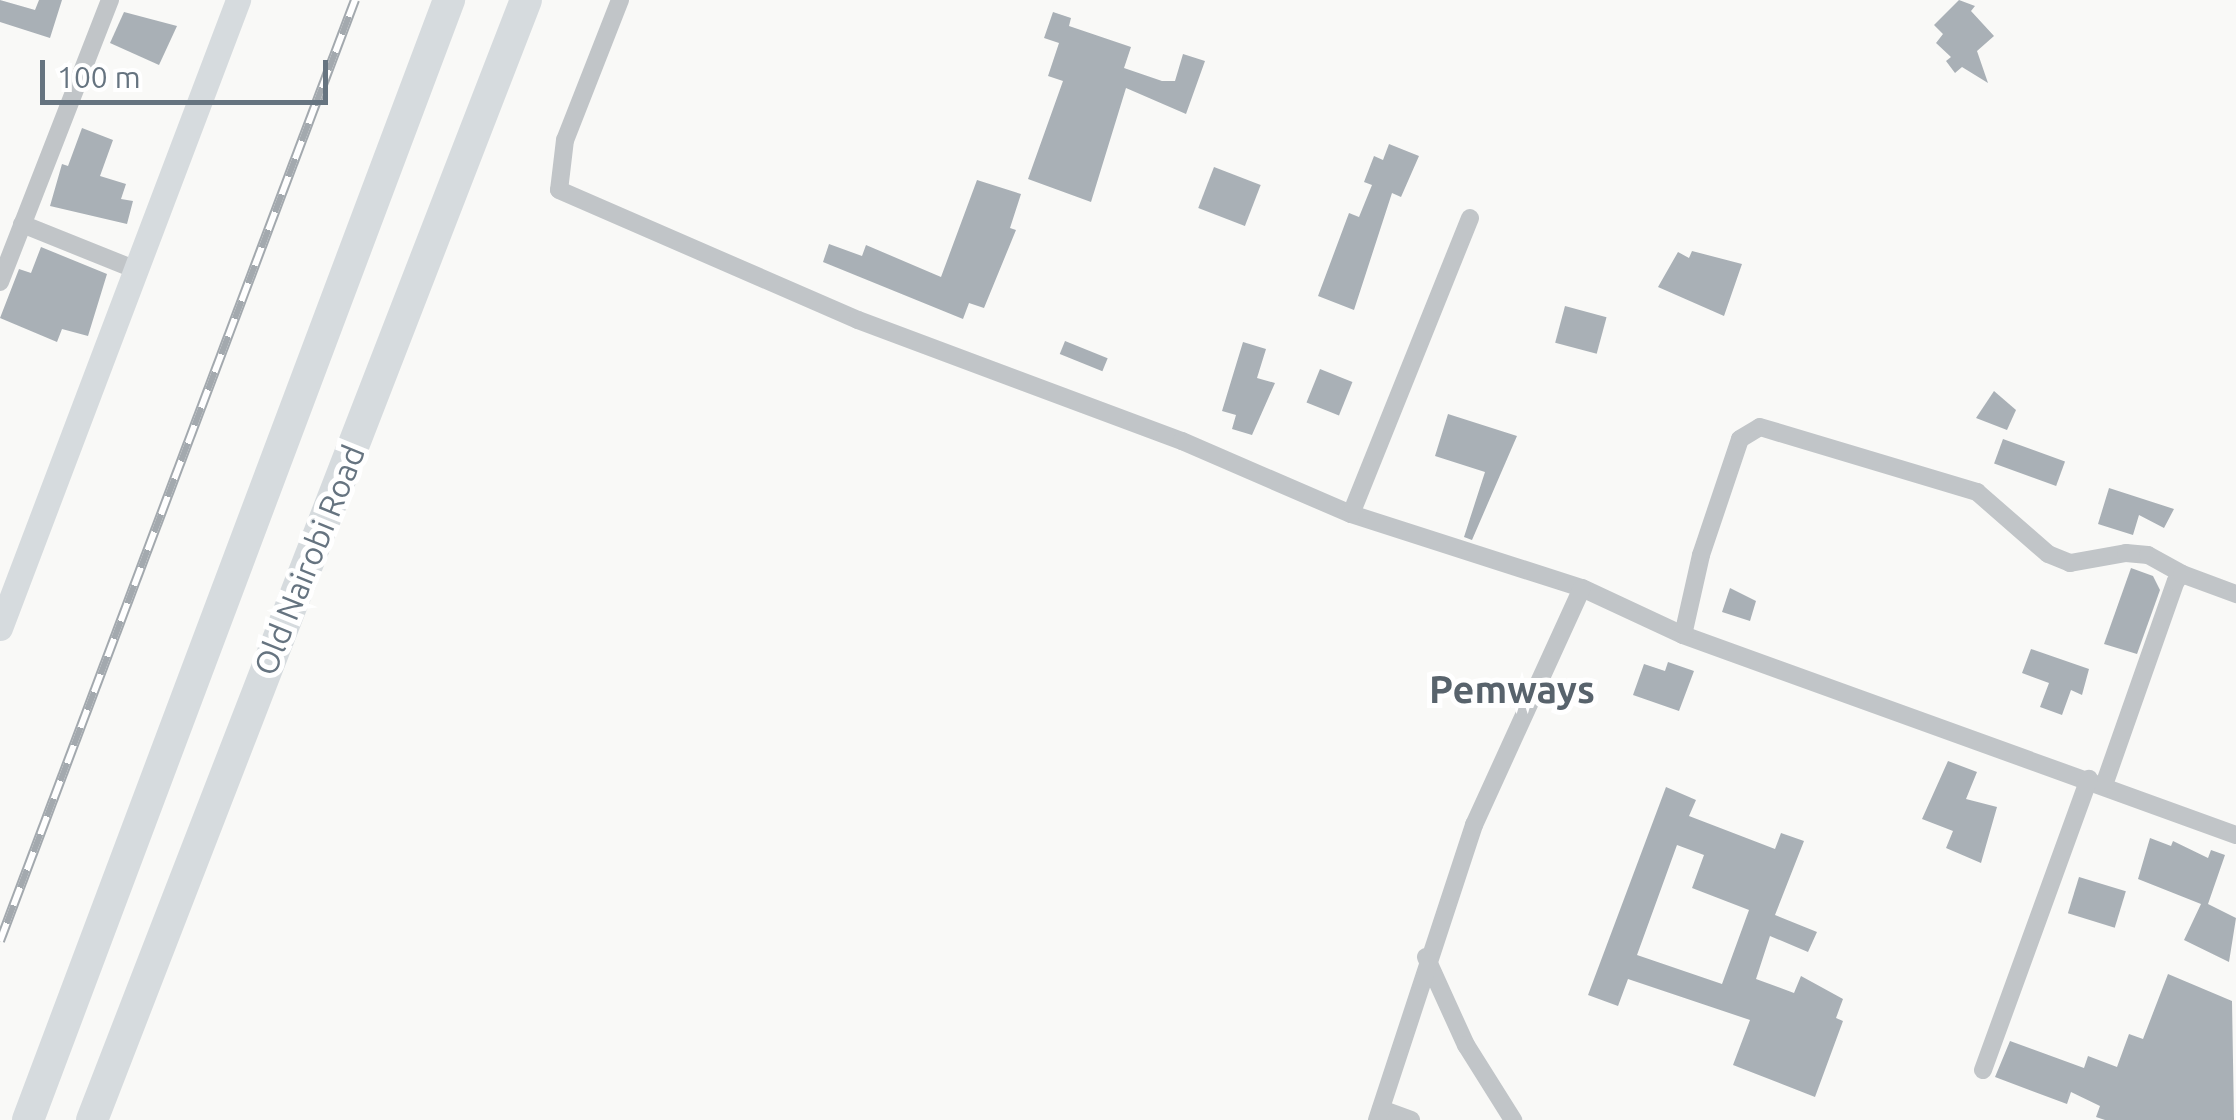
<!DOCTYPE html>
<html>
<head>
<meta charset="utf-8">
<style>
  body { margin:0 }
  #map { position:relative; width:2236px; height:1120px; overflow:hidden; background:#f9f9f7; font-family:Ubuntu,sans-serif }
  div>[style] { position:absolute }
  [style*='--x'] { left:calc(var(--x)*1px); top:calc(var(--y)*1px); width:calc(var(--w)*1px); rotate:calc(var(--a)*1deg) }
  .building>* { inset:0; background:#a9b0b6; transform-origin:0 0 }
  .street>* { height:18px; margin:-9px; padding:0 9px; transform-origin:9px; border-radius:9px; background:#c1c5c8 }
  .secondary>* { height:25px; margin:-12.5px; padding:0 12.5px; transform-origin:12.5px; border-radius:12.5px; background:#d6dbde }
  .highway>* { height:32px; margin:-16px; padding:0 16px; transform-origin:16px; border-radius:16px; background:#d6dbde }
  .rail>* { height:10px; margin-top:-5px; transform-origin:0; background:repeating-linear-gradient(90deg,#fff 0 19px,#a3a9ae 0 38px); box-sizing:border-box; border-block:2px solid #a3a9ae }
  span { translate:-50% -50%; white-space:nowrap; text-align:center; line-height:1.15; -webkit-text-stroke:10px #fff; paint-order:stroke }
  .street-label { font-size:32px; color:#667480 }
  .quarter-label { font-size:38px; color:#58636c; font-weight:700 }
  .scale { position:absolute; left:40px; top:60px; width:288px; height:45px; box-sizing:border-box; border:5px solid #667480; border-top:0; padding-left:12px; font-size:30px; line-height:35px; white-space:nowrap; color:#667480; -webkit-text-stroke:8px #fff; paint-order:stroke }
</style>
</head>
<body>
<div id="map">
  <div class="building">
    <i style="clip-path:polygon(0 0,35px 10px,39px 0,62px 0,50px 38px,0 22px)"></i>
    <i style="clip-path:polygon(1959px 0,1975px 6px,1971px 11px,1994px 36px,1977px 51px,1988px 83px,1962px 67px,1955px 73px,1946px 61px,1951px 57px,1936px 43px,1943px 34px,1934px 25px)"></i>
    <i style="clip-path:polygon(124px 12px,177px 26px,159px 65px,110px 43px)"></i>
    <i style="clip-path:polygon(1053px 12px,1071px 18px,1069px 26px,1131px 47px,1124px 68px,1162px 81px,1175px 81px,1183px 54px,1205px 61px,1186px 114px,1126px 88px,1091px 202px,1028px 179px,1063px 81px,1048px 76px,1059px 43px,1044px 38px)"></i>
    <i style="clip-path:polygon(82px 128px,113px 140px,100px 176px,126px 184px,121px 199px,133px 201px,127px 224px,50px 206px,62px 164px,68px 166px)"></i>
    <i style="clip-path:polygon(1389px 144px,1419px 156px,1401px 197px,1392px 193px,1354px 310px,1318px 296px,1349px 213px,1359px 217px,1372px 185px,1364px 182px,1374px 156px,1383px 160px)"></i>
    <i style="left:1214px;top:167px;width:50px;height:44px;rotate:21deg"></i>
    <i style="clip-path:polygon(977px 180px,1021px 194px,1010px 228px,1016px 230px,984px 308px,969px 303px,963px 319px,823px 262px,829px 244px,862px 256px,866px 245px,941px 277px)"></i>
    <i style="clip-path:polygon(41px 247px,107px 274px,88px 336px,62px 329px,57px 342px,0 318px,19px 269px,31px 273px)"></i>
    <i style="clip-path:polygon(1692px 251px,1742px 264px,1724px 316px,1658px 287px,1678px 252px,1689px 258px)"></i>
    <i style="left:1565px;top:306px;width:43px;height:38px;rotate:15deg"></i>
    <i style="left:1065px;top:341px;width:46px;height:14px;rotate:22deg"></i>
    <i style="clip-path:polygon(1243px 342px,1266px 349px,1257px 378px,1275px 383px,1252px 435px,1232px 429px,1236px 415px,1222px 411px)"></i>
    <i style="left:1320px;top:369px;width:35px;height:36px;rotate:22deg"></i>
    <i style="clip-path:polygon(1994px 391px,2016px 410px,2007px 430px,1976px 418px)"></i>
    <i style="clip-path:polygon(1448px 414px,1517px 436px,1472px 540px,1464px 537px,1485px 472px,1435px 456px)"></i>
    <i style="left:2003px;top:439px;width:66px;height:26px;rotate:20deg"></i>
    <i style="clip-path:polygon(2109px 488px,2174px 509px,2164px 528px,2139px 515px,2133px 535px,2098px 524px)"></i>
    <i style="clip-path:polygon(2131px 568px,2153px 576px,2160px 590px,2137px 654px,2104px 644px)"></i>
    <i style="clip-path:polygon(1730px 588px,1756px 601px,1750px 621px,1722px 612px)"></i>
    <i style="clip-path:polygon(2031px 649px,2089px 669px,2082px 695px,2071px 690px,2062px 715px,2040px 707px,2049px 683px,2022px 673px)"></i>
    <i style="clip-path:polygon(1668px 662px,1694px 671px,1679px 711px,1633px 695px,1644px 664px,1665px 671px)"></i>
    <i style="clip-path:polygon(1948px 761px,1977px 772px,1966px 799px,1997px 807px,1981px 863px,1946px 848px,1953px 831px,1922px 819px)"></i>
    <i style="clip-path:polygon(evenodd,1666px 787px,1696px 800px,1689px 816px,1775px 849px,1781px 833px,1804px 841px,1775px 915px,1817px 932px,1808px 952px,1770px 936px,1756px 979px,1794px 993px,1801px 976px,1843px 999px,1836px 1018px,1843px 1021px,1815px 1097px,1733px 1065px,1750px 1020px,1628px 979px,1618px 1006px,1588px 995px,1666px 787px,1677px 845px,1704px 855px,1692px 888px,1749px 910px,1722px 984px,1637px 955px,1677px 845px)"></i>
    <i style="clip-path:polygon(2150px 838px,2171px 846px,2173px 841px,2208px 858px,2211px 850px,2225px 855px,2208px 904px,2236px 918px,2229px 962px,2184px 940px,2201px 904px,2138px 879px)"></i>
    <i style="left:2079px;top:877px;width:49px;height:38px;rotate:17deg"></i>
    <i style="clip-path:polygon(2168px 974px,2232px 1001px,2234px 1120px,2105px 1120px,2096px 1117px,2100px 1106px,2071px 1092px,2067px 1104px,1995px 1077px,2010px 1041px,2084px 1068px,2088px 1056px,2117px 1067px,2129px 1034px,2143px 1039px)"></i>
  </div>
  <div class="street">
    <i style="--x:620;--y:0;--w:150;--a:111.4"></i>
    <i style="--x:565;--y:140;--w:50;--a:96.8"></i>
    <i style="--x:559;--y:190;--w:326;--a:23.5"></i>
    <i style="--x:858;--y:320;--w:346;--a:20.5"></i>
    <i style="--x:1182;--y:441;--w:184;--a:23.4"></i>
    <i style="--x:1351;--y:514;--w:243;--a:17.8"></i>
    <i style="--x:1582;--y:588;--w:111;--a:25"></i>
    <i style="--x:1683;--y:635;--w:588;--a:19.88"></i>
    <i style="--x:22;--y:224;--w:121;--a:21.9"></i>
    <i style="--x:0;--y:282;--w:303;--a:-68.7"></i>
    <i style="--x:1351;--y:514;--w:319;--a:-68.1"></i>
    <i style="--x:1683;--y:635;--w:82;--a:-77.3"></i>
    <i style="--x:1701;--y:555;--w:122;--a:-71.4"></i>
    <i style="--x:1740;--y:439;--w:23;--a:-31"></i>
    <i style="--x:1760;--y:427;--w:227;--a:16.7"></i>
    <i style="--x:1977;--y:492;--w:94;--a:41.1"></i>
    <i style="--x:2048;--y:554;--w:24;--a:22"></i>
    <i style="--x:2070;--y:563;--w:57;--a:-10.1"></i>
    <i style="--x:2126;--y:553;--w:22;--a:5"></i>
    <i style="--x:2148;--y:555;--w:39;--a:29"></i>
    <i style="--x:2104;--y:785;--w:216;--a:-70.6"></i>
    <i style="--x:2176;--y:581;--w:9;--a:-49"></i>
    <i style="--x:2182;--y:574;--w:58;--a:20.3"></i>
    <i style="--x:1426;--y:957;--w:97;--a:65.6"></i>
    <i style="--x:1466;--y:1045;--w:89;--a:57.9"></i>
    <i style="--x:1983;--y:1070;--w:310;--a:-70"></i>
    <i style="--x:1381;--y:1109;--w:32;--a:20"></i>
    <i style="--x:1377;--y:1120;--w:311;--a:-71.8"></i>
    <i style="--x:1474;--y:825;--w:260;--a:-65.5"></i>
  </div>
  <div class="secondary">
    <i style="--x:0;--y:628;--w:672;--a:-69.24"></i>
  </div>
  <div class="highway">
    <i style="--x:28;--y:1120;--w:1197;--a:-69.4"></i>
    <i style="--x:92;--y:1120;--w:1201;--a:-68.82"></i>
  </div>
  <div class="rail">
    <i style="--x:0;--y:941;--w:1006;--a:-69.33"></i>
  </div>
  <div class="street-label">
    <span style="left:309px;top:560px;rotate:-68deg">Old Nairobi Road</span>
  </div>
  <div class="quarter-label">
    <span style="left:1512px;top:690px">Pemways</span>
  </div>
  <div class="scale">100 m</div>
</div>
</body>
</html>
